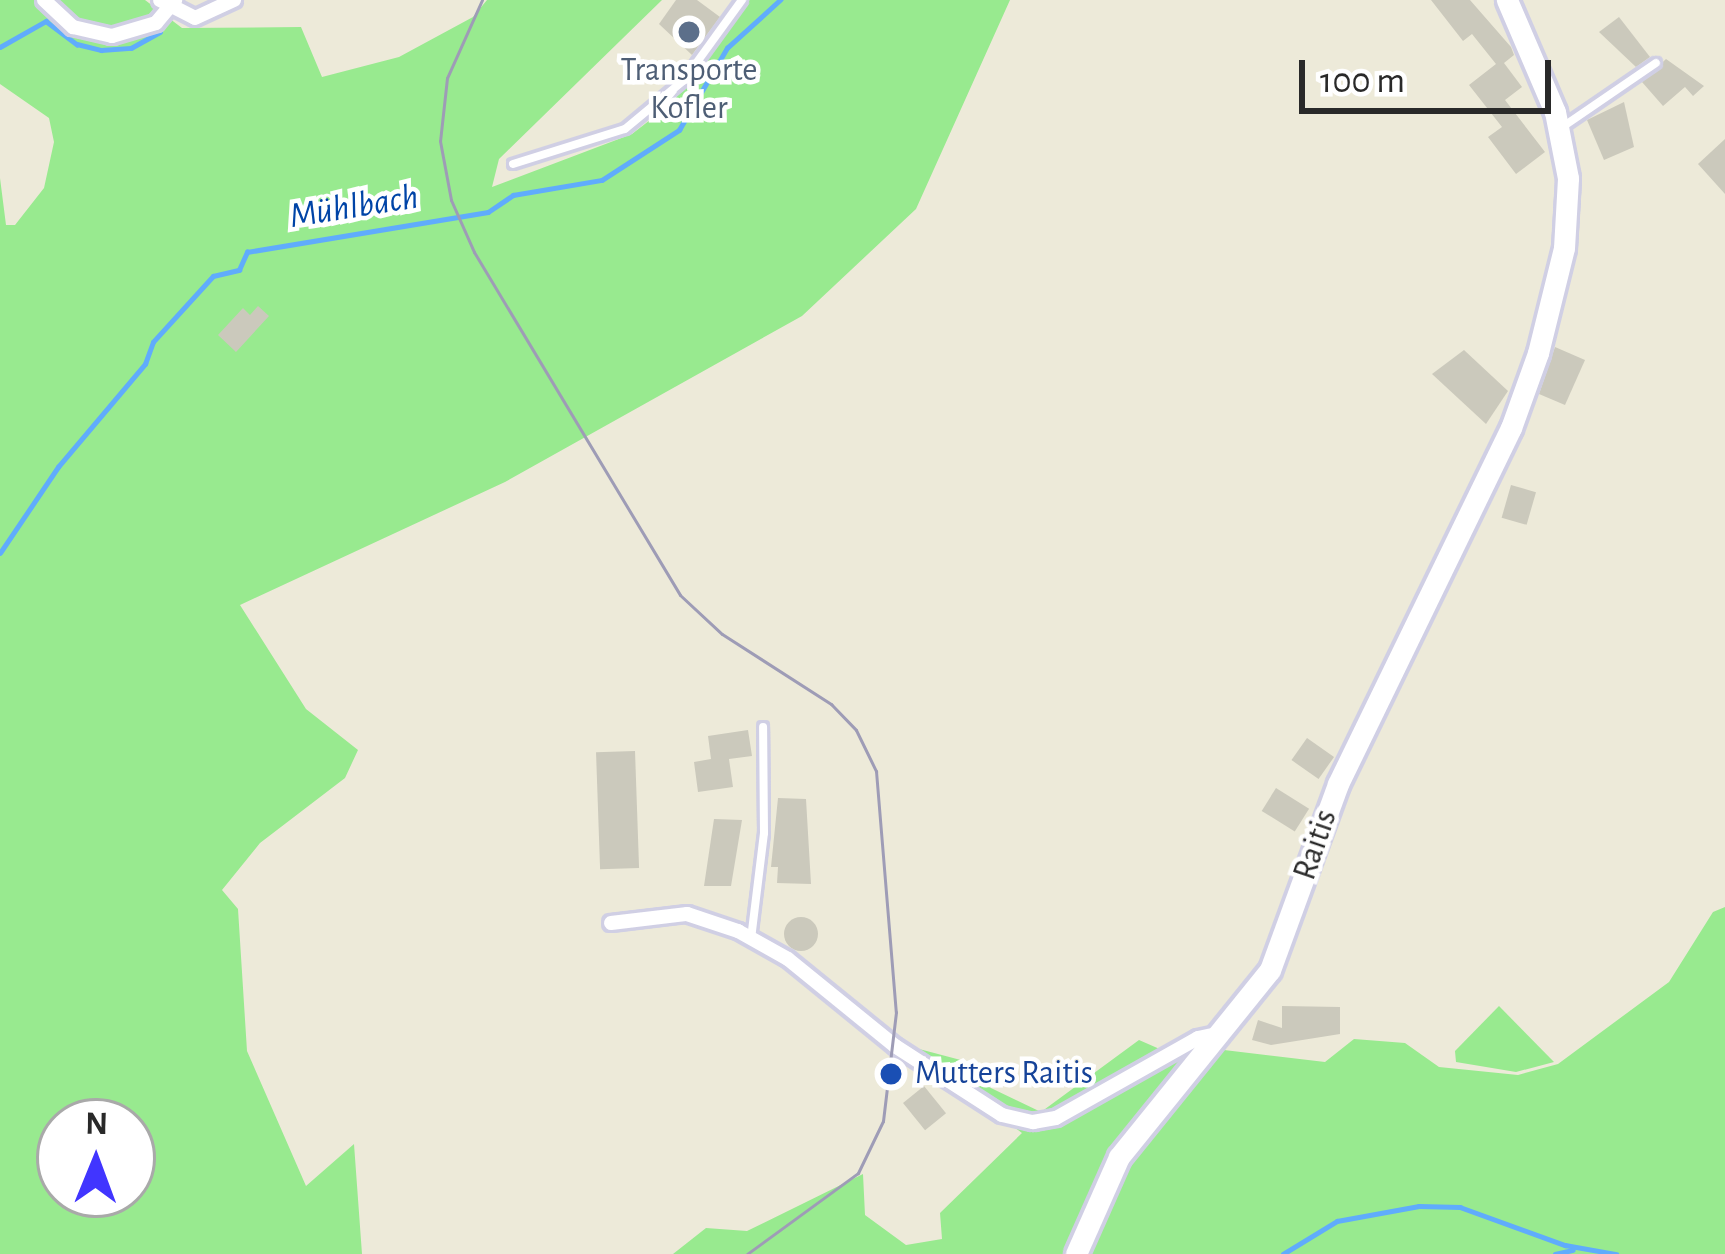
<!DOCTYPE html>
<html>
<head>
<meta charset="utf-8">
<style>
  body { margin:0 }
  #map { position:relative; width:1725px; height:1254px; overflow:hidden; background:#edead9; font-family:"Alegreya Sans",sans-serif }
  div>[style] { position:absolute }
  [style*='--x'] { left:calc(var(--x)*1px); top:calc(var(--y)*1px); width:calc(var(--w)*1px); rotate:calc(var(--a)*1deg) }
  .green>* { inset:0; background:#98ea8f }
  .stream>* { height:4.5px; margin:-2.25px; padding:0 2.25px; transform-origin:2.25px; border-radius:2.25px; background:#60acfc }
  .building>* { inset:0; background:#cbc9bc; transform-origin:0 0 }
  .round { border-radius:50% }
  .roads { filter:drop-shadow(3px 0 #d0cfe4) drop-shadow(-3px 0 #d0cfe4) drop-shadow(0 3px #d0cfe4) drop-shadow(0 -3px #d0cfe4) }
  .lane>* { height:8px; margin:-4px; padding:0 4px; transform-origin:4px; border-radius:4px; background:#fff }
  .street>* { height:14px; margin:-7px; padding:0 7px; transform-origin:7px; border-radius:7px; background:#fff }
  .secondary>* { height:21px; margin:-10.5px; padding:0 10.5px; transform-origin:10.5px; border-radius:10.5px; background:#fff }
  .tram>* { height:3px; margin:-1.5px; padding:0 1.5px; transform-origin:1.5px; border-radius:1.5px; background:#9e9cb6 }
  .dots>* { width:33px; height:33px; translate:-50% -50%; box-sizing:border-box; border:6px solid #fff; border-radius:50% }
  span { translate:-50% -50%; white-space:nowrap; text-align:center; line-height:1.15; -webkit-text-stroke:9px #fff; paint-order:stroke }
  .service-label { font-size:33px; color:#4e5e75 }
  .street-label { font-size:33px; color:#292929 }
  .transit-label { font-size:33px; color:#164399 }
  .left { translate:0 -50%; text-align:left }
  .water-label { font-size:36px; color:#0044a7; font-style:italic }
  .north { position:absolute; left:36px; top:1098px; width:120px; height:120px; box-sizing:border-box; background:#fff; border:3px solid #a9a9a9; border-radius:50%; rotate:1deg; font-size:33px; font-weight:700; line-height:48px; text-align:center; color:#292929 }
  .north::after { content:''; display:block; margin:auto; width:42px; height:54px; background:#4135ff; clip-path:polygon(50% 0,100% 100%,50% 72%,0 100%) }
  .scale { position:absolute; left:1299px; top:60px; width:252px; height:54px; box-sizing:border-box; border:6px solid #292929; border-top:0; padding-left:15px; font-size:36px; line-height:42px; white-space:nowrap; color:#292929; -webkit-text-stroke:9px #fff; paint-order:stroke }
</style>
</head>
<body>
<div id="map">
  <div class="green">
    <i style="clip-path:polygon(evenodd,0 0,145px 0,182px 28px,301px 27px,322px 77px,399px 57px,473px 17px,487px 0,662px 0,499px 159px,492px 187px,632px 134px,672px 103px,747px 0,1010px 0,916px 209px,802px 316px,505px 482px,240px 605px,306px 709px,358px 750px,345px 778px,260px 843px,222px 890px,238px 909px,247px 1051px,306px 1186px,354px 1144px,362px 1254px,0 1254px,0 178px,6px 225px,15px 225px,44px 188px,54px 142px,49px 118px,0 84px,0 0,60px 1122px,132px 1122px,132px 1194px,60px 1194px,60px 1122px)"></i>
    <i style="clip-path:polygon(1725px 907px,1725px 1254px,673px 1254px,706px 1228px,747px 1231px,863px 1174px,865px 1215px,906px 1245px,942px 1239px,940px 1213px,1022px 1133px,904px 1045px,972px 1063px,968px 1077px,1041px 1112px,1139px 1040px,1178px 1057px,1199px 1047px,1325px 1062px,1354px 1039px,1405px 1043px,1439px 1067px,1518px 1075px,1558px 1064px,1669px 982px,1713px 912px)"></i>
    <i style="clip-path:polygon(1499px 1006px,1554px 1062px,1516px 1072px,1456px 1062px,1455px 1051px)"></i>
  </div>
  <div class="stream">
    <i style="--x:0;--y:47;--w:53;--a:-29.5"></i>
    <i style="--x:46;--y:21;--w:39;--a:37"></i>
    <i style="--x:77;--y:44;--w:25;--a:14"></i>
    <i style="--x:101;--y:50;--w:30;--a:-4"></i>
    <i style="--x:131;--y:48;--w:33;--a:-29"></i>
    <i style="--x:0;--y:553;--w:104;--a:-56"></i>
    <i style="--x:58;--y:467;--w:135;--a:-49.8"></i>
    <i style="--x:145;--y:364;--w:23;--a:-70"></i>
    <i style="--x:153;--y:342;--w:89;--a:-47.7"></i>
    <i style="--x:213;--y:276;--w:27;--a:-13"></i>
    <i style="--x:239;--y:270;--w:20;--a:-66"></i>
    <i style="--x:247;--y:252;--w:244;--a:-9.4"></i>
    <i style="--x:488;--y:212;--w:30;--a:-34"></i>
    <i style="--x:513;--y:195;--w:90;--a:-9.6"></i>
    <i style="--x:602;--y:180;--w:92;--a:-33"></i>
    <i style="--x:679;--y:130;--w:95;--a:-59.7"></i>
    <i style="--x:727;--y:48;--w:72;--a:-42.2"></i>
    <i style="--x:1283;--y:1254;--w:63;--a:-31.4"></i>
    <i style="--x:1337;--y:1221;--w:83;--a:-10.4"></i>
    <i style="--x:1419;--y:1206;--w:41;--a:1.4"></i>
    <i style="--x:1460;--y:1207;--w:112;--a:19.9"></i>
    <i style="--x:1565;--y:1245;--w:52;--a:10"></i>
    <i style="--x:1555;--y:1254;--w:18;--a:-13"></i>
  </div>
  <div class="building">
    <i style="clip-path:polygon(676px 0,697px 0,720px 17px,692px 55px,659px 24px)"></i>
    <i style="clip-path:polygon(1431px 0,1470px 0,1511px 47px,1514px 55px,1504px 63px,1522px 87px,1505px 100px,1545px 152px,1516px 174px,1488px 137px,1502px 127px,1469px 85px,1496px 64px,1472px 34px,1463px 41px)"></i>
    <i style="clip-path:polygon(1619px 17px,1650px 57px,1636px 67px,1599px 32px)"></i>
    <i style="clip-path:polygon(1666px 59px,1704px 86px,1693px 96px,1685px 87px,1663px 106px,1642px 82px)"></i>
    <i style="clip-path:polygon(1624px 102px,1634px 147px,1604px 160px,1587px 120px)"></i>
    <i style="clip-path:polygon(1725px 139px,1725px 194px,1698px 164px)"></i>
    <i style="clip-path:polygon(258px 306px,269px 316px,236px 352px,218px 335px,243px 308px,250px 315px)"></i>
    <i style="clip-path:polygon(1555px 347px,1585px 360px,1565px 405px,1539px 394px)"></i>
    <i style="clip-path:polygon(1464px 350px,1508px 391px,1486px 424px,1432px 374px)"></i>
    <i style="left:1511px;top:485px;width:26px;height:34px;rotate:16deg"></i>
    <i style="clip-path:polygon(748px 730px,752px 756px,729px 759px,733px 787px,698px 792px,694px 762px,711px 759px,708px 736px)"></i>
    <i style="left:1307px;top:738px;width:33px;height:27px;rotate:35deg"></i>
    <i style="left:635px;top:751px;width:117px;height:39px;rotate:88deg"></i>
    <i style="left:1276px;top:788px;width:39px;height:27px;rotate:32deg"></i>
    <i style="clip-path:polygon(778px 798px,806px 799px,811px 884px,777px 883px,778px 867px,771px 867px)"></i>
    <i style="clip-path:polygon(714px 819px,742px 820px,731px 886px,704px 886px)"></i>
    <i class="round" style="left:784px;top:917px;width:34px;height:34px"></i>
    <i style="clip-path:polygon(1282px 1006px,1340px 1007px,1340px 1034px,1271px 1045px,1252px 1040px,1258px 1020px,1282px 1028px)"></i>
    <i style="left:924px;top:1086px;width:35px;height:27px;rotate:51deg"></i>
  </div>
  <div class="roads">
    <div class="lane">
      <i style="--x:1561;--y:128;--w:115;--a:-34.4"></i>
      <i style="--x:513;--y:164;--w:117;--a:-17.4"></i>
      <i style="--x:625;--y:129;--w:77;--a:-39.7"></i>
      <i style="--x:684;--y:80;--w:99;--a:-54.1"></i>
      <i style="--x:751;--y:939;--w:107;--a:-83"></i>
      <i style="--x:764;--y:833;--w:106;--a:-90.5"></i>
    </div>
    <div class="street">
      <i style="--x:44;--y:0;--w:40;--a:43"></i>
      <i style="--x:73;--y:27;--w:40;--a:13"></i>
      <i style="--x:112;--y:36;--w:46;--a:-16.5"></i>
      <i style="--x:156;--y:23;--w:30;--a:-50"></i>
      <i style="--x:160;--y:0;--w:39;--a:27"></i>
      <i style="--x:195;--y:18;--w:43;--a:-24.8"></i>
      <i style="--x:611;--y:923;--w:77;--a:-6.8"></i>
      <i style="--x:687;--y:914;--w:54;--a:18.4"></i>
      <i style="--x:738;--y:931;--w:57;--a:29.2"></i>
      <i style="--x:788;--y:959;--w:138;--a:39.1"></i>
      <i style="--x:895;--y:1046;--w:127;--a:32.8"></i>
      <i style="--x:1002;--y:1115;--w:32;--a:13"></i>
      <i style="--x:1033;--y:1122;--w:23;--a:-10"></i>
      <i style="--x:1056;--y:1118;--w:163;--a:-29.4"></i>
      <i style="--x:1198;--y:1038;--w:19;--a:-12"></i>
    </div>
    <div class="secondary">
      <i style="--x:1076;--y:1254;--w:106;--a:-66.1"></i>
      <i style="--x:1119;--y:1157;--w:240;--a:-51.1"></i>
      <i style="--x:1270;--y:970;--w:198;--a:-69.9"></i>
      <i style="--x:1338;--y:784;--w:396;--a:-64.1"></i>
      <i style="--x:1511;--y:428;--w:80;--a:-70.2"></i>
      <i style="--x:1538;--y:353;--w:108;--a:-76.1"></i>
      <i style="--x:1564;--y:248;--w:70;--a:-86.7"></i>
      <i style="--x:1568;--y:178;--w:67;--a:-101.1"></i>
      <i style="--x:1555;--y:112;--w:122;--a:-113.2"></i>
    </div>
  </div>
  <div class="tram">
    <i style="--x:482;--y:0;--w:85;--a:114.2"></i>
    <i style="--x:447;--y:78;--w:63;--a:96.3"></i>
    <i style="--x:440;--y:141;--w:60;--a:79.4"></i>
    <i style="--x:451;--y:200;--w:57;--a:66.1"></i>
    <i style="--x:474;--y:252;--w:400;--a:59"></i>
    <i style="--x:680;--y:595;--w:57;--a:42.9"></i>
    <i style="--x:722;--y:634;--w:130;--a:32.7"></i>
    <i style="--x:831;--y:704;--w:36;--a:46"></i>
    <i style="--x:856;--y:730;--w:46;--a:64"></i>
    <i style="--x:876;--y:771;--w:242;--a:85.3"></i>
    <i style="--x:896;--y:1012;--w:110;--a:96.8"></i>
    <i style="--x:883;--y:1121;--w:58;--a:115.7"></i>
    <i style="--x:858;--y:1173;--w:137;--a:143.9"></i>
  </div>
  <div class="dots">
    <i style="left:689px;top:32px;background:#5c6f8a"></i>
    <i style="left:891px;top:1074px;background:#1a4fb4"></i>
  </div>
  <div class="service-label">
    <span style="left:689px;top:90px">Transporte<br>Kofler</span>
  </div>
  <div class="street-label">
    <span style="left:1316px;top:845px;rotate:-71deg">Raitis</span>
  </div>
  <div class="transit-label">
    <span class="left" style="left:915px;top:1074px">Mutters Raitis</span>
  </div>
  <div class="water-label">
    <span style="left:354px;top:207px;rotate:-9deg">Mühlbach</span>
  </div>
  <div class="north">N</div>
  <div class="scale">100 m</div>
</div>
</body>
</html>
